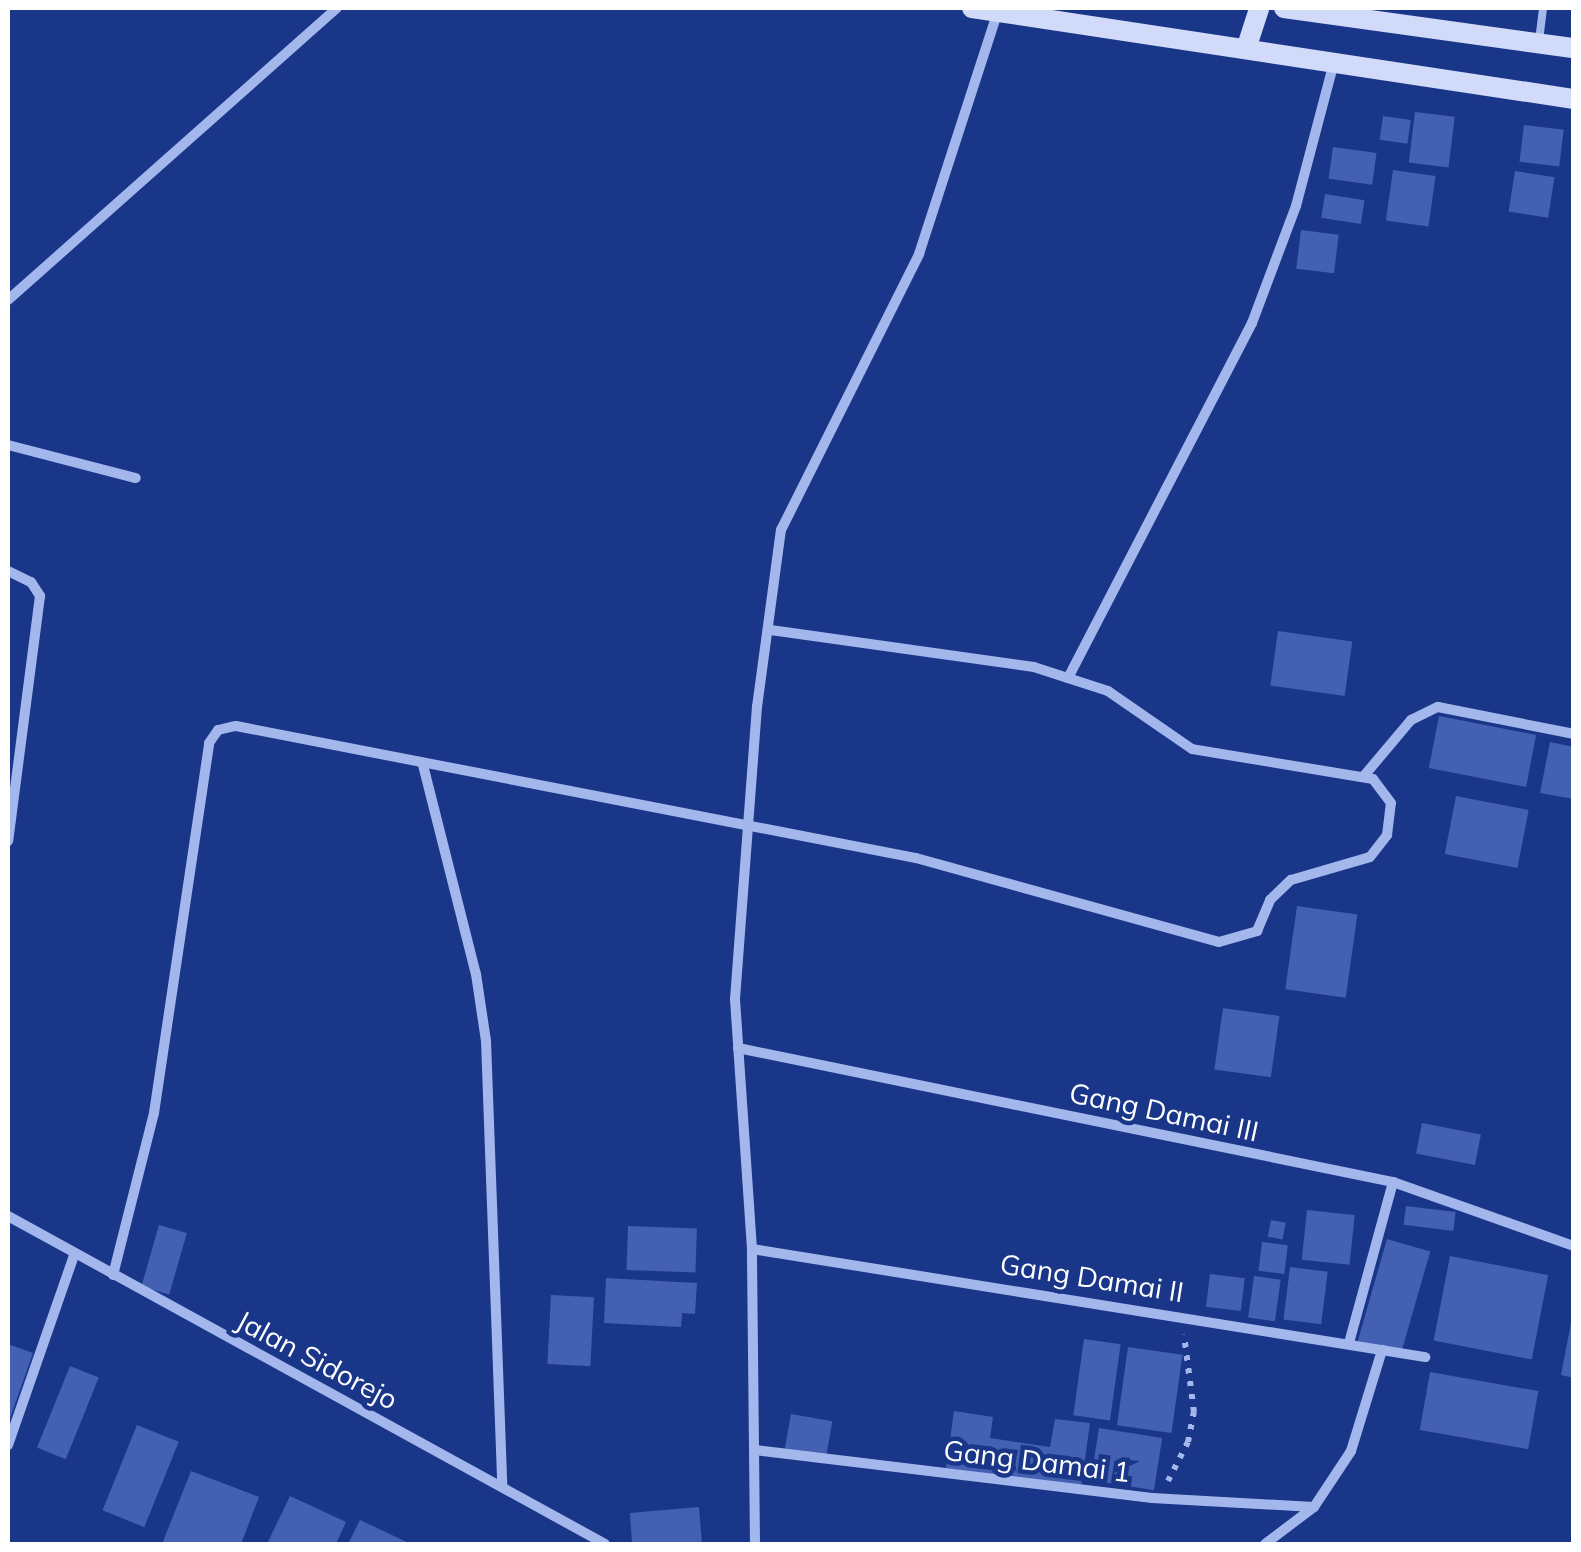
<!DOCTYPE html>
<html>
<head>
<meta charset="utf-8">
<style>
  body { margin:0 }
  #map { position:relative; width:1581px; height:1552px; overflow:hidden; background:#1a3689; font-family:Mulish,sans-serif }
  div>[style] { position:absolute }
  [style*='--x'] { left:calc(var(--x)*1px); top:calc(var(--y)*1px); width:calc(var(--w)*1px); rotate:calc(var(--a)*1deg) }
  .building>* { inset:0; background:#4360b2; transform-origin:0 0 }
  .path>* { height:6px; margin-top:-3px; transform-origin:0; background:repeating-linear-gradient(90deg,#a4b7ed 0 5px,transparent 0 13px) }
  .lane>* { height:8px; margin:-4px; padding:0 4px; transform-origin:4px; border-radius:4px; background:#a4b7ed }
  .street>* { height:10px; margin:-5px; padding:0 5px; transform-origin:5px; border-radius:5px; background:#a4b7ed }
  .secondary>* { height:20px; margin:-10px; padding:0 10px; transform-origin:10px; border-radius:10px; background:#d1dbf9 }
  span { translate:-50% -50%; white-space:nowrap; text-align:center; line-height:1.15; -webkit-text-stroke:9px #1a3689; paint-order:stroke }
  .street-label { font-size:28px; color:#fff }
  .frame { position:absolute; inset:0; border:10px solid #fff; pointer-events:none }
</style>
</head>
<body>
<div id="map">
  <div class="building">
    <i style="left:1415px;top:112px;width:40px;height:51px;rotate:7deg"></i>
    <i style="left:1383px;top:116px;width:28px;height:24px;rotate:8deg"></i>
    <i style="left:1524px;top:125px;width:40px;height:37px;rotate:7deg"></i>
    <i style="left:1333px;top:147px;width:44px;height:32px;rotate:8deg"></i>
    <i style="left:1393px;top:170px;width:43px;height:51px;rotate:8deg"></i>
    <i style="left:1515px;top:171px;width:40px;height:41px;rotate:9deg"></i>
    <i style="left:1325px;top:194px;width:40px;height:24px;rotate:9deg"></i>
    <i style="left:1301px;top:230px;width:38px;height:39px;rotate:7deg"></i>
    <i style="left:1278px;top:631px;width:75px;height:55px;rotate:8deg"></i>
    <i style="left:1439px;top:716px;width:99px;height:53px;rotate:11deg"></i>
    <i style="clip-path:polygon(1550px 742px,1574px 747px,1574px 799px,1540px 793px)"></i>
    <i style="left:1456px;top:796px;width:74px;height:59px;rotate:11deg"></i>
    <i style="left:1297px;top:906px;width:61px;height:84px;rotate:8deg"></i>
    <i style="left:1223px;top:1008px;width:57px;height:62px;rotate:8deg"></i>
    <i style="left:1422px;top:1123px;width:60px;height:31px;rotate:11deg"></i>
    <i style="left:1406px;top:1206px;width:50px;height:19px;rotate:7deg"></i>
    <i style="left:1307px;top:1210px;width:48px;height:50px;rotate:6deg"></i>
    <i style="left:1271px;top:1220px;width:15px;height:17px;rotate:11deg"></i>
    <i style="left:159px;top:1225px;width:29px;height:64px;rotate:16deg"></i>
    <i style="left:628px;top:1226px;width:69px;height:44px;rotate:2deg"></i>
    <i style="left:1387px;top:1239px;width:45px;height:106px;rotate:16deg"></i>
    <i style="left:1262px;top:1242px;width:26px;height:29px;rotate:7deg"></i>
    <i style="left:1450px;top:1256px;width:100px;height:86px;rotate:11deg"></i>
    <i style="left:1290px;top:1267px;width:38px;height:53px;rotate:7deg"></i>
    <i style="left:1210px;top:1274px;width:35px;height:33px;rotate:7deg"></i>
    <i style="left:1254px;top:1276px;width:27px;height:42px;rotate:8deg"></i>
    <i style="clip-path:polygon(606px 1278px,697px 1283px,695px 1314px,682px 1313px,681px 1327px,604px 1323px)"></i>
    <i style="left:551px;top:1295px;width:43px;height:69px;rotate:3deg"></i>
    <i style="clip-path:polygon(1572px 1318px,1574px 1318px,1574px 1378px,1561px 1375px)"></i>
    <i style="left:1084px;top:1339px;width:37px;height:77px;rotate:8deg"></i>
    <i style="clip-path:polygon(8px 1344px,33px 1353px,8px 1424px)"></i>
    <i style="left:1128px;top:1347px;width:55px;height:79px;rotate:8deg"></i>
    <i style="left:70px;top:1366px;width:31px;height:88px;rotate:22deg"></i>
    <i style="left:1430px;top:1372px;width:110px;height:59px;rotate:10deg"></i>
    <i style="clip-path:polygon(954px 1411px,993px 1417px,990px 1438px,1050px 1447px,1055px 1419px,1090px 1423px,1081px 1487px,946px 1468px)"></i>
    <i style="left:791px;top:1414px;width:42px;height:35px;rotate:10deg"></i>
    <i style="left:137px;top:1425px;width:45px;height:92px;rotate:22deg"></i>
    <i style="left:1099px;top:1428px;width:64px;height:53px;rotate:9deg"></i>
    <i style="clip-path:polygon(191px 1471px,259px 1497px,241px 1544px,162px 1544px)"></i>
    <i style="clip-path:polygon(290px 1496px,346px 1522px,336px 1544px,267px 1544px)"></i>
    <i style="clip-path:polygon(699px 1507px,702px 1544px,632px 1544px,630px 1513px)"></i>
    <i style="clip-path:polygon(360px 1520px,411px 1544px,348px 1544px)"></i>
  </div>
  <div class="path">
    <i style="--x:1168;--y:1481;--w:44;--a:-62.9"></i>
    <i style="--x:1188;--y:1442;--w:31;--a:-79"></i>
    <i style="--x:1194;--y:1412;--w:78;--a:-97.4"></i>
  </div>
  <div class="lane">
    <i style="--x:1539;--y:41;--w:33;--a:-83"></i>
  </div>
  <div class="street">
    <i style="--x:8;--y:300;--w:440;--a:-41.6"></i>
    <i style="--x:8;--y:445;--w:132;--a:14.5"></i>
    <i style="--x:8;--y:571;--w:25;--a:26"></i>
    <i style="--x:31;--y:582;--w:17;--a:57"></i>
    <i style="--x:40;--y:596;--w:247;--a:97.4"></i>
    <i style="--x:1068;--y:678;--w:400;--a:-62.6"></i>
    <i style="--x:1252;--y:323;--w:125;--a:-69.4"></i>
    <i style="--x:1296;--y:206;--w:149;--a:-75.2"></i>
    <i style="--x:423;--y:765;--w:216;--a:75.8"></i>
    <i style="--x:476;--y:974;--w:68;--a:81.5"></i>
    <i style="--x:486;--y:1041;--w:444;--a:87.9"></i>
    <i style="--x:1363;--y:777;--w:75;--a:-49.9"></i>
    <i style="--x:1411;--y:720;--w:30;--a:-26"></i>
    <i style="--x:1438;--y:707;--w:139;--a:11.2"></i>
    <i style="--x:738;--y:1048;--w:669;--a:11.56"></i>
    <i style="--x:1393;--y:1182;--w:192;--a:19.5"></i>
    <i style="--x:8;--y:1216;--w:681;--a:28.78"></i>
    <i style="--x:752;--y:1249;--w:682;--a:9.12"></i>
    <i style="--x:113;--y:1275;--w:167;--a:-75.8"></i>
    <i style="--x:154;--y:1113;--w:374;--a:-81.5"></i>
    <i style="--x:209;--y:743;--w:16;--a:-55"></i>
    <i style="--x:218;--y:730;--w:18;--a:-13"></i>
    <i style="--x:236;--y:726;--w:693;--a:10.99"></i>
    <i style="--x:916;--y:858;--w:314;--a:15.5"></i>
    <i style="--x:1219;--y:942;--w:40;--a:-16"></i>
    <i style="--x:1257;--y:931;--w:34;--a:-67"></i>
    <i style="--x:1270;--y:900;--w:29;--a:-44"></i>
    <i style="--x:1291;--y:880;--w:82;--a:-16.2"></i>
    <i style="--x:1370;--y:857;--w:28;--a:-52"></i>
    <i style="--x:1387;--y:835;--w:32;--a:-83"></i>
    <i style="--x:1391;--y:803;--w:30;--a:-127"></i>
    <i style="--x:1373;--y:779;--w:183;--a:-170.6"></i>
    <i style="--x:1192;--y:749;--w:102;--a:-145.4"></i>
    <i style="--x:1108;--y:691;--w:78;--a:-162"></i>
    <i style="--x:1034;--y:667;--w:266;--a:-172"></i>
    <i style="--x:1349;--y:1343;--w:167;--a:-74.7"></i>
    <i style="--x:8;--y:1445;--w:201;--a:-70.8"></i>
    <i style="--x:755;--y:1450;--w:400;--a:6.9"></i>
    <i style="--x:1152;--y:1498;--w:162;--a:3.2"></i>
    <i style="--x:755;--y:1544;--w:295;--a:-90.6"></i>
    <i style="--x:752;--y:1249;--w:251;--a:-93.9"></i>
    <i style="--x:735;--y:999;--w:293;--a:-85.7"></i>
    <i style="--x:757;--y:707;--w:179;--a:-82.3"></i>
    <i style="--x:781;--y:530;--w:309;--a:-63.4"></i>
    <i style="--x:919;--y:254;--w:256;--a:-72"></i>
    <i style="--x:1265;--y:1544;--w:61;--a:-37.1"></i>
    <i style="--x:1314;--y:1507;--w:67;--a:-56.5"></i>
    <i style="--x:1351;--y:1451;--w:106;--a:-72.9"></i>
  </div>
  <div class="secondary">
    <i style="--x:972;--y:8;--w:609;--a:8.6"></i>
    <i style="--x:1284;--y:8;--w:293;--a:7.9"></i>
    <i style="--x:1247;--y:46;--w:40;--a:-72"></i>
  </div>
  <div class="street-label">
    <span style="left:1164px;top:1112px;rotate:12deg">Gang Damai III</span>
    <span style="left:1092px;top:1278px;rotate:9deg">Gang Damai II</span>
    <span style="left:317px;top:1360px;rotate:28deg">Jalan Sidorejo</span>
    <span style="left:1037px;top:1461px;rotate:7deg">Gang Damai 1</span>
  </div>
  <div class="frame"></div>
</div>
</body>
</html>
